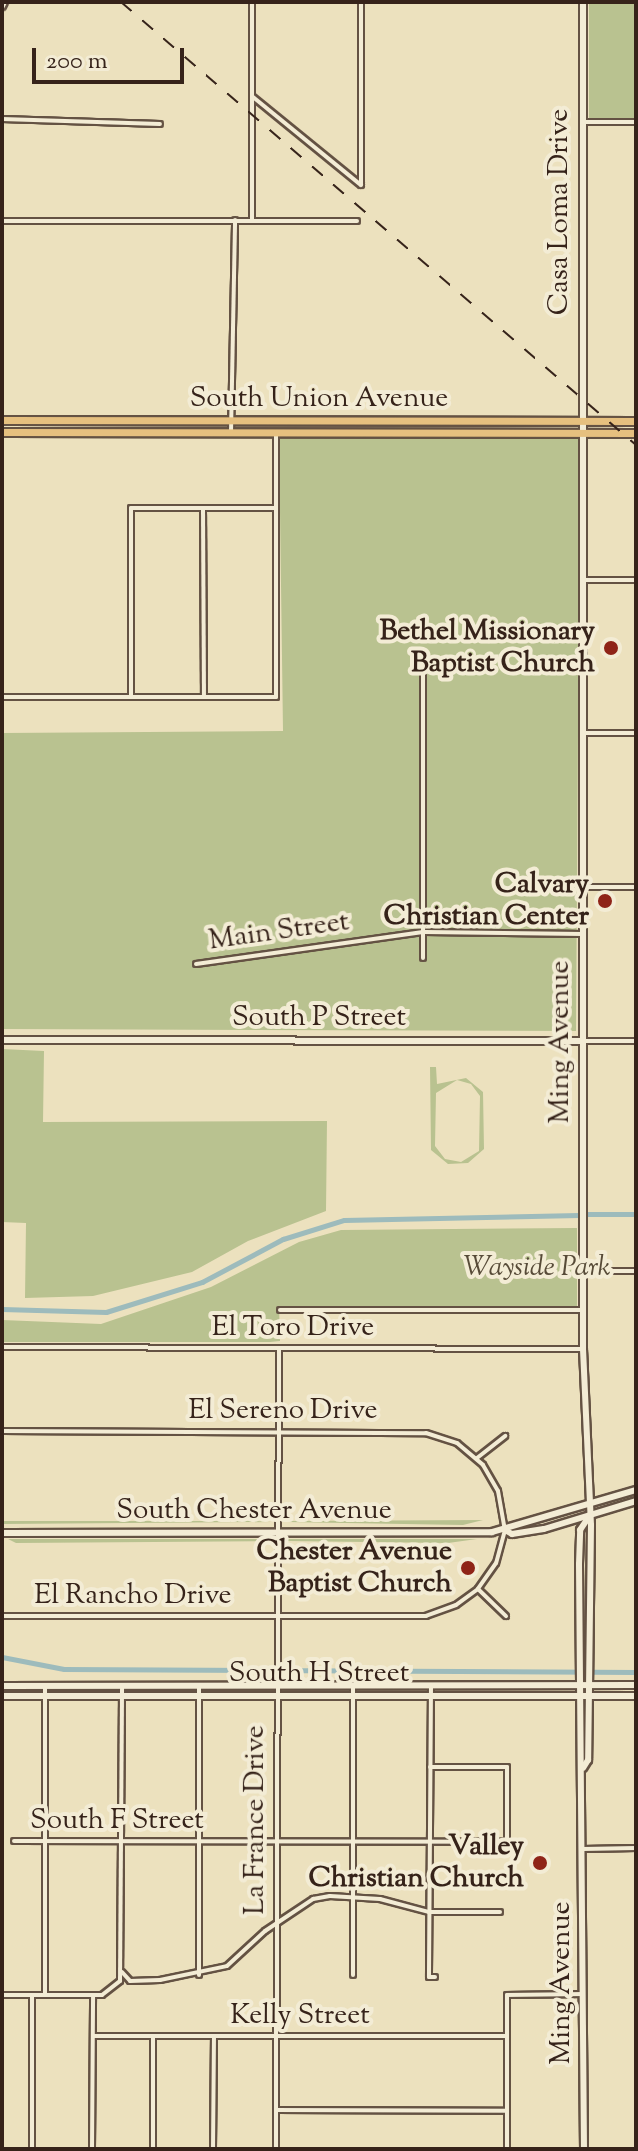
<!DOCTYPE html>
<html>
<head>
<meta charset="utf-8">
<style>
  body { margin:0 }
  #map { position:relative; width:638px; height:2151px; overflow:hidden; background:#ece1be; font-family:"Sorts Mill Goudy",serif }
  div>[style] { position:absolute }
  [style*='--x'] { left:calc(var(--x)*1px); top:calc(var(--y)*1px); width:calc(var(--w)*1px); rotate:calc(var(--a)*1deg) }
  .green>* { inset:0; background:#b9c290; transform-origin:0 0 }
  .canal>* { height:5px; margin:-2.5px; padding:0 2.5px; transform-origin:2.5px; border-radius:2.5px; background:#9dbbbc }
  .roads { filter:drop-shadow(2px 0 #645243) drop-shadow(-2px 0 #645243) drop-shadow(0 2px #645243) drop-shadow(0 -2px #645243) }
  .street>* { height:4px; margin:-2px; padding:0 2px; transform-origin:2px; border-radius:2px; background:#f3ecd5 }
  .secondary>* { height:6px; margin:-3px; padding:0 3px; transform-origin:3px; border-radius:3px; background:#f3ecd5 }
  .primary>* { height:7px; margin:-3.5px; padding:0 3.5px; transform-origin:3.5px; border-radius:3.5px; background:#e6c07f }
  .rail>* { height:2px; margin-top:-1px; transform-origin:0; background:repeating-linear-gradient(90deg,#36231a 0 14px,transparent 0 28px) }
  .dots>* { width:22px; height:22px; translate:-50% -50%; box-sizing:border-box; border:4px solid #f3ecd5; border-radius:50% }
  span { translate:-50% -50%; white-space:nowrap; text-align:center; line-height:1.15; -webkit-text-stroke:8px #f3ecd5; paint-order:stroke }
  .street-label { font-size:28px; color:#36231a }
  .poi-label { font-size:28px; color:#36231a; font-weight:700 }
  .right { translate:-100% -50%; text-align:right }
  .park-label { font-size:28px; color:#574b38; font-style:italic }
  .frame { position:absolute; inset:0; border:4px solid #36231a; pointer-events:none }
  .scale { position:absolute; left:32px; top:48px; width:152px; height:36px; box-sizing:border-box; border:4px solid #36231a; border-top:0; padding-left:10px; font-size:24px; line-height:28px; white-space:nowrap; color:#36231a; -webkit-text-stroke:6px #f3ecd5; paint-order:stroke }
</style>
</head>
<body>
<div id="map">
  <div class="green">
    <i style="left:589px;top:2px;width:47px;height:119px"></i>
    <i style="clip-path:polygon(279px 438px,580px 438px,576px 1031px,2px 1029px,2px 733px,283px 731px)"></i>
    <i style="clip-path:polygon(2px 1049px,44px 1051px,43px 1122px,327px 1121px,326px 1211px,248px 1241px,192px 1272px,93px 1296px,25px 1298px,26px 1223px,2px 1222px)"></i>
    <i style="clip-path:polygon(evenodd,430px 1067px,436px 1067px,437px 1084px,466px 1078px,483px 1092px,484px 1149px,468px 1163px,448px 1164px,431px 1150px,430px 1067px,457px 1080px,471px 1084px,480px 1096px,479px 1151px,461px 1162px,445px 1159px,435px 1146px,436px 1093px,457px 1080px)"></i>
    <i style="clip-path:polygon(577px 1228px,577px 1307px,279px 1306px,280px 1341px,270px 1342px,2px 1342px,2px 1320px,101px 1324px,211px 1287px,299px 1242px,341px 1230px)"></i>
    <i style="clip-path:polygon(483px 1520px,463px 1525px,287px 1522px,287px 1521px)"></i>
    <i style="clip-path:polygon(2px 1521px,255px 1521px,272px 1522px,2px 1524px)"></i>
    <i style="clip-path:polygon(8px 1539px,271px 1539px,272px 1541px,16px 1543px)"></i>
    <i style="clip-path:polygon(477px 1539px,448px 1543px,286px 1541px,287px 1539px)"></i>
  </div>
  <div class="canal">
    <i style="--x:588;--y:1214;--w:48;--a:0"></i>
    <i style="--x:2;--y:1309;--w:104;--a:1.7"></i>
    <i style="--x:106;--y:1312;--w:101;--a:-17.4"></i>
    <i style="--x:202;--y:1282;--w:92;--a:-28"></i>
    <i style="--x:283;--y:1239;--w:64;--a:-17.3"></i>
    <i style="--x:344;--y:1220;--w:235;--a:-1.2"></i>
    <i style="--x:2;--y:1657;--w:63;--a:11"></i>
    <i style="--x:64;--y:1669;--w:572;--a:0.3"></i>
  </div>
  <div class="roads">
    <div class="street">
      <i style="--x:253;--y:97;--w:139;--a:39.2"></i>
      <i style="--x:2;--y:119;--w:158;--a:1.8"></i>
      <i style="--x:583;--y:122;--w:53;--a:0"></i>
      <i style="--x:361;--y:185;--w:183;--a:-90"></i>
      <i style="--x:252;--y:220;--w:218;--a:-90"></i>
      <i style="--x:2;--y:221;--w:355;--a:0"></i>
      <i style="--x:231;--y:433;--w:213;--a:-88.9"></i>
      <i style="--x:203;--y:508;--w:189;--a:89.7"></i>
      <i style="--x:583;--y:580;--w:53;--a:0"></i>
      <i style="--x:423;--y:660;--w:298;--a:90"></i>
      <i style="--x:2;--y:697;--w:274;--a:0"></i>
      <i style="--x:276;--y:697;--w:264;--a:-90"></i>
      <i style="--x:131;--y:697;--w:189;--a:-90"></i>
      <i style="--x:131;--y:508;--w:145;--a:0"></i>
      <i style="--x:583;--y:733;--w:53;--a:0"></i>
      <i style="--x:583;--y:887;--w:53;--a:0"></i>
      <i style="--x:196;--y:964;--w:231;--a:-8"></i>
      <i style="--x:425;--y:932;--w:158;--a:0.7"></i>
      <i style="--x:583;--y:1041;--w:53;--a:0"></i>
      <i style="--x:584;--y:1271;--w:52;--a:0"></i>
      <i style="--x:280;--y:1310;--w:303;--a:0"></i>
      <i style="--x:2;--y:1347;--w:581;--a:0.2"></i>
      <i style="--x:2;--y:1431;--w:424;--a:0.3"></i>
      <i style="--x:426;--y:1433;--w:33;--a:18"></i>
      <i style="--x:457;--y:1443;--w:34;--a:40"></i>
      <i style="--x:483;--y:1465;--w:30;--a:60"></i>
      <i style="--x:498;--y:1491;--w:40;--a:80"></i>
      <i style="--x:505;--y:1530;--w:34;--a:105"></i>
      <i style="--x:496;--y:1563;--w:32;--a:125"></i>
      <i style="--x:478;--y:1589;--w:27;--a:144"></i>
      <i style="--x:456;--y:1605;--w:32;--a:160"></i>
      <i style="--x:426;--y:1616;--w:424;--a:180"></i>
      <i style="--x:477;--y:1458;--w:36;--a:-38"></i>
      <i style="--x:478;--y:1589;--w:39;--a:44"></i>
      <i style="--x:45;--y:1686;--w:309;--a:90"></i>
      <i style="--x:431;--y:1686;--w:291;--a:90.4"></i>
      <i style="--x:429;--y:1977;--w:6;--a:0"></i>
      <i style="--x:14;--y:1841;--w:493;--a:0.1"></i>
      <i style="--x:507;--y:1842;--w:75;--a:-90"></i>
      <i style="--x:507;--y:1767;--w:77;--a:180"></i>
      <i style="--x:583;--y:1849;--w:53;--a:-1.1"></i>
      <i style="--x:122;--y:1972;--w:12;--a:48"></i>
      <i style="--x:130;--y:1981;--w:30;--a:-2"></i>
      <i style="--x:160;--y:1980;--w:68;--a:-11.8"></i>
      <i style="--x:227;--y:1966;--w:52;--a:-42.6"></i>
      <i style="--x:265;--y:1931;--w:58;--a:-33.7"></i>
      <i style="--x:313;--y:1899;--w:17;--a:-10"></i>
      <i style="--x:330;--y:1896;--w:50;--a:3.4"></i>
      <i style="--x:380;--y:1899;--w:51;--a:14.9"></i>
      <i style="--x:429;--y:1912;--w:71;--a:0"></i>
      <i style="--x:199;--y:1975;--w:289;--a:-90"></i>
      <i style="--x:353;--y:1975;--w:289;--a:-90"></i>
      <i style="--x:2;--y:1995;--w:100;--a:0"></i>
      <i style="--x:102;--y:1995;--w:23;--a:-38"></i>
      <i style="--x:120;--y:1981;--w:296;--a:-89.6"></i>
      <i style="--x:93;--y:2036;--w:413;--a:0"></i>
      <i style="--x:276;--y:2110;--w:231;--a:0.2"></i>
      <i style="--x:32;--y:2149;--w:154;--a:-90"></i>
      <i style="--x:92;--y:2149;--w:153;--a:-89.6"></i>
      <i style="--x:153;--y:2149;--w:113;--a:-90"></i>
      <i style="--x:213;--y:2149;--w:113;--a:-89.5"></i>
      <i style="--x:276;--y:2149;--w:801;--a:-89.79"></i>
      <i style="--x:507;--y:2149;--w:154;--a:-90"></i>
      <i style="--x:507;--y:1995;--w:76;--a:-0.8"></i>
    </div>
    <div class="secondary">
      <i style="--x:583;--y:2;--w:1347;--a:90"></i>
      <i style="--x:583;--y:1349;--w:176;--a:87.4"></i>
      <i style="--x:591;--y:1525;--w:235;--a:90.7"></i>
      <i style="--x:588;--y:1760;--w:9;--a:122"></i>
      <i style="--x:2;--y:6;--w:4;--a:-63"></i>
      <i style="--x:2;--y:1040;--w:581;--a:0.1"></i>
      <i style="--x:505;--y:1530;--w:8;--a:30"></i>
      <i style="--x:512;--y:1534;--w:32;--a:-9"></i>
      <i style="--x:544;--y:1529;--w:96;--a:-16.9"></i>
      <i style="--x:2;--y:1533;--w:490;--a:-0.1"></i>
      <i style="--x:492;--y:1532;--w:150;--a:-16.3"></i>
      <i style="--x:2;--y:1686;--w:634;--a:-0.09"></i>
      <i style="--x:2;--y:1696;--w:634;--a:0"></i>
      <i style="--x:584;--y:2149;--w:585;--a:-90.49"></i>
      <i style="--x:579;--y:1564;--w:34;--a:-88"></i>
      <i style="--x:580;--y:1530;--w:14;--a:-56"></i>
    </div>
    <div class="primary">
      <i style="--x:2;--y:420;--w:634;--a:0.09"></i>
      <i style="--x:2;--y:432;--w:634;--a:0.09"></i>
    </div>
  </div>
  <div class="rail">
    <i style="--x:121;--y:2;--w:679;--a:40.7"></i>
  </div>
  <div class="dots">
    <i style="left:611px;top:648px;background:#8f2418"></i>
    <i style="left:605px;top:901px;background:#8f2418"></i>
    <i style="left:468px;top:1568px;background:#8f2418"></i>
    <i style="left:540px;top:1863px;background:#8f2418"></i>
  </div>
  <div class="street-label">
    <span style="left:560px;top:212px;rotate:-90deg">Casa Loma Drive</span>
    <span style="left:319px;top:399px">South Union Avenue</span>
    <span style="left:279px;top:932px;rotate:-8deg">Main Street</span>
    <span style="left:319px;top:1018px">South P Street</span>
    <span style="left:561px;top:1042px;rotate:-90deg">Ming Avenue</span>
    <span style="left:293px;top:1328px">El Toro Drive</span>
    <span style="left:283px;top:1411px">El Sereno Drive</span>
    <span style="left:254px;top:1511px">South Chester Avenue</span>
    <span style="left:133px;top:1596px">El Rancho Drive</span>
    <span style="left:319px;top:1674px">South H Street</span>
    <span style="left:256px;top:1820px;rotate:-90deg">La France Drive</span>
    <span style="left:117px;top:1821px">South F Street</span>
    <span style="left:562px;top:1983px;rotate:-90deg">Ming Avenue</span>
    <span style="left:300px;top:2016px">Kelly Street</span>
  </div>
  <div class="poi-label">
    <span class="right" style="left:595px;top:648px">Bethel Missionary<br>Baptist Church</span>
    <span class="right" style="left:589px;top:901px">Calvary<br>Christian Center</span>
    <span class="right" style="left:452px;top:1568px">Chester Avenue<br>Baptist Church</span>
    <span class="right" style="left:524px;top:1863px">Valley<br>Christian Church</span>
  </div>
  <div class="park-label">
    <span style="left:537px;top:1268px">Wayside Park</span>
  </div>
  <div class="frame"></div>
  <div class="scale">200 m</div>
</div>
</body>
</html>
